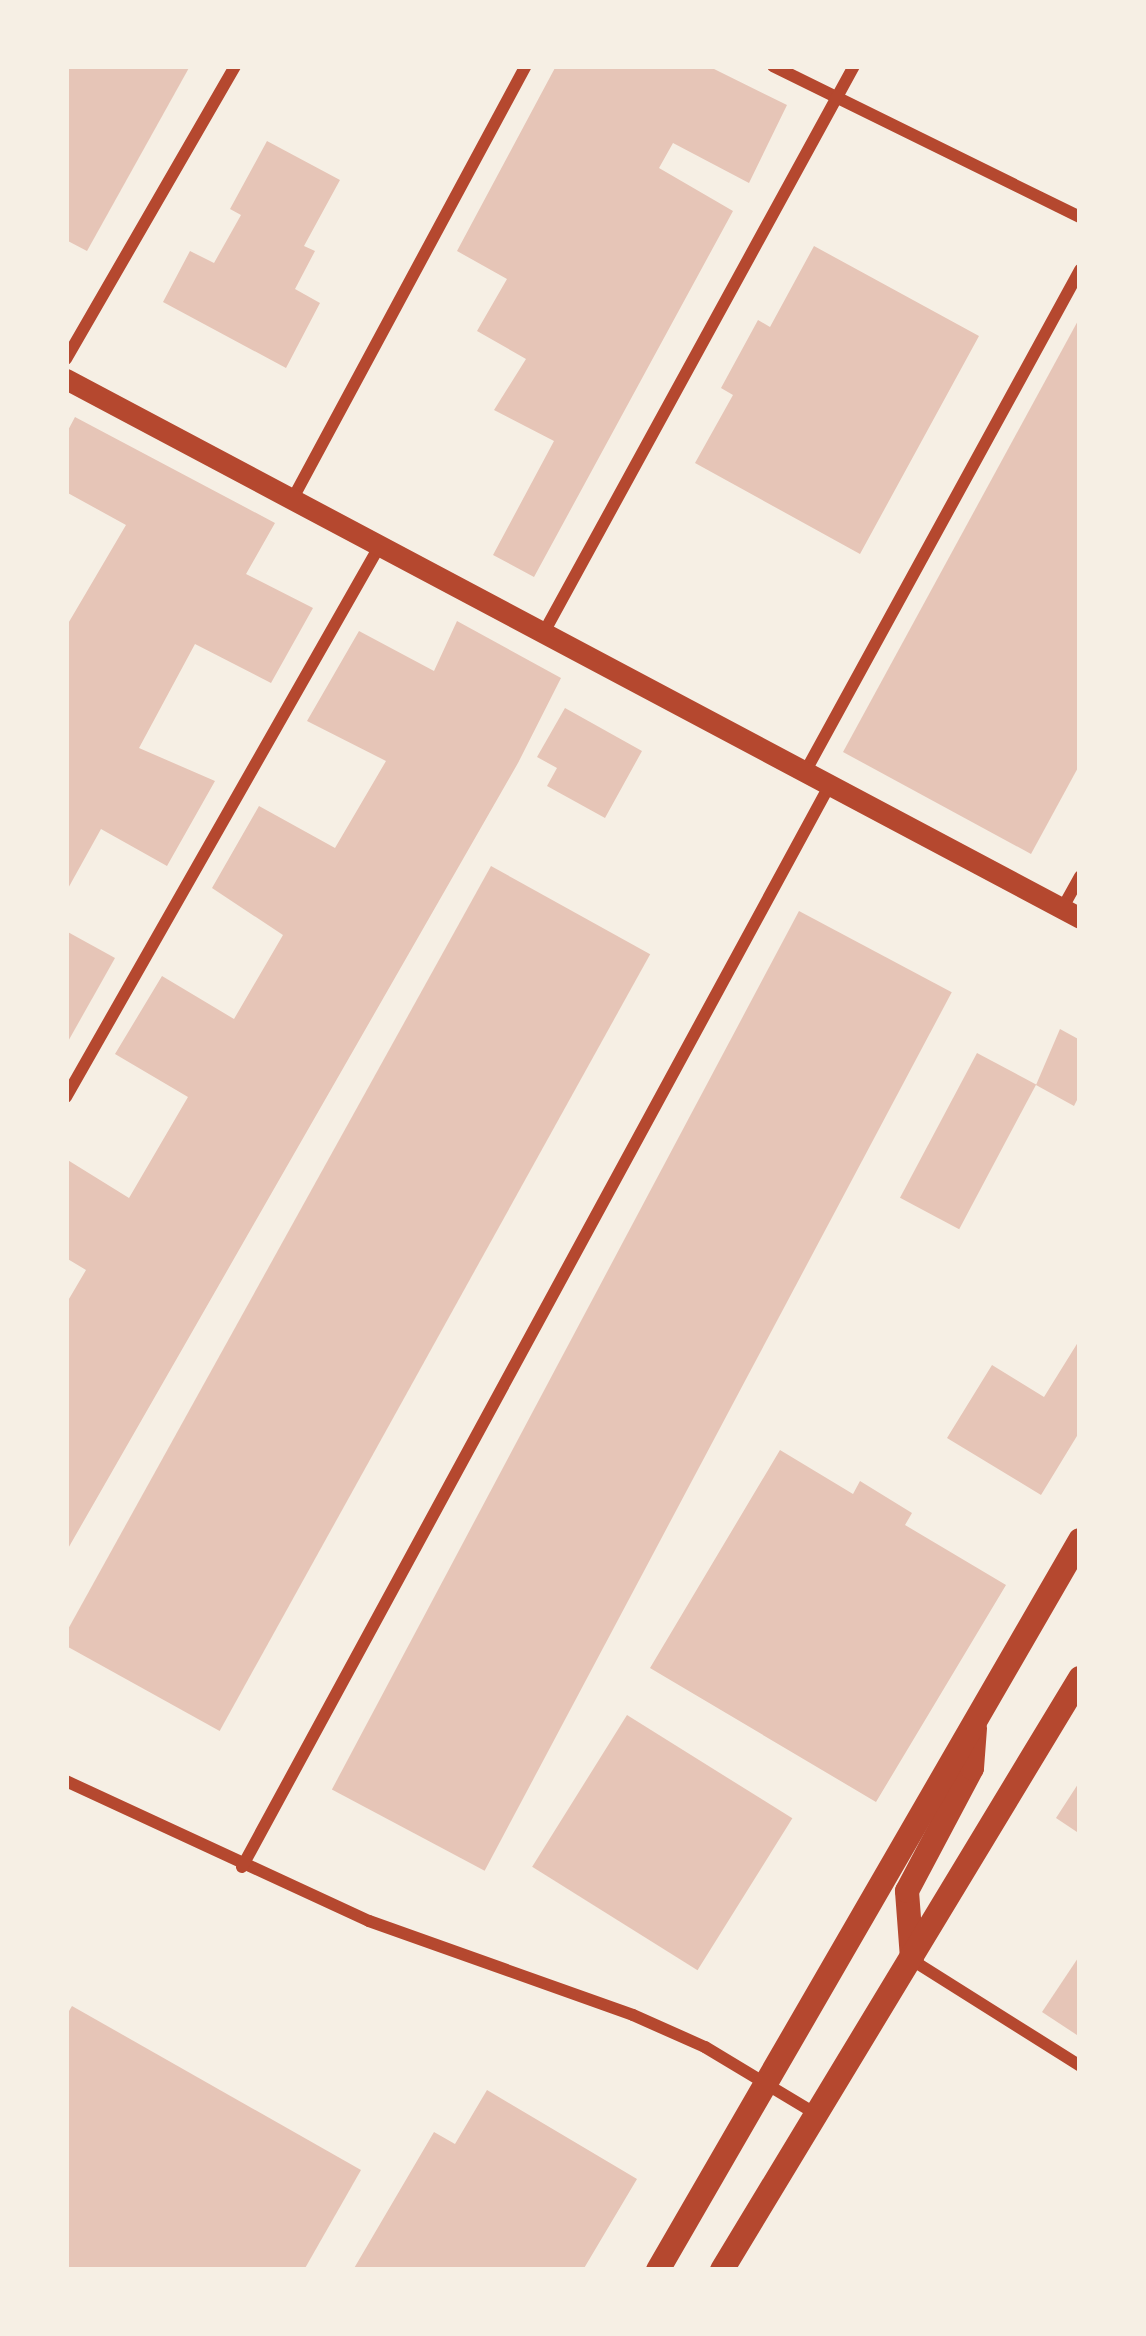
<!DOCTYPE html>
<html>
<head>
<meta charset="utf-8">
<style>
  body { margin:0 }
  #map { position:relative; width:1146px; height:2336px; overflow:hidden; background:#f6efe4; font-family:"Zilla Slab",serif }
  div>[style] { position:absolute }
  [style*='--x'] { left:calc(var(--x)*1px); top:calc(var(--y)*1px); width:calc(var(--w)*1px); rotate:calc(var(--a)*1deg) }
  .building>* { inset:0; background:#e6c5b7; transform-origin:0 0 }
  .minor>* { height:12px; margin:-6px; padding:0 6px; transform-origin:6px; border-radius:6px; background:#b5482f }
  .tertiary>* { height:21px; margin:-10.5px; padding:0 10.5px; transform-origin:10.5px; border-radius:10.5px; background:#b5482f }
  .secondary>* { height:24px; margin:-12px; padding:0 12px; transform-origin:12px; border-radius:12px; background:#b5482f }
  span { translate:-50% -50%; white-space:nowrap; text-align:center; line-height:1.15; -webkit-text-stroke:12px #f6efe4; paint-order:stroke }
  .frame { position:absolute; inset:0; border:69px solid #f6efe4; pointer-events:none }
</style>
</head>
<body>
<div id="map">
  <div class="building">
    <i style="clip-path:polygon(66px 66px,190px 66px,87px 251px,66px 240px)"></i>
    <i style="clip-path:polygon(556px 66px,708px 66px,787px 105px,749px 183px,673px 143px,659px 168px,733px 211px,534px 577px,493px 555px,554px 441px,494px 410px,526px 359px,477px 331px,507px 279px,457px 251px)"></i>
    <i style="clip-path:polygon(267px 141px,340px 180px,304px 246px,315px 251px,295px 289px,320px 303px,286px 368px,163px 302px,190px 251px,214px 263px,241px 215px,230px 209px)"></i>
    <i style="clip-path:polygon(814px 246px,979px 336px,860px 554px,695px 463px,733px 395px,721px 388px,758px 320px,770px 327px)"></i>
    <i style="clip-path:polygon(1080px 317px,1080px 764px,1031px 854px,843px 752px)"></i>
    <i style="clip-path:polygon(75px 417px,275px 523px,246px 574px,313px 608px,271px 683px,195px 644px,139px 748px,215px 781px,167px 866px,101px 829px,66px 892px,66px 627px,126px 525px,66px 492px,66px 434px)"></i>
    <i style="clip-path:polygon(457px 621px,561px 678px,518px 763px,66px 1552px,66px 1304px,86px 1270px,66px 1258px,66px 1159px,129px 1198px,188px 1097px,115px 1054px,162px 976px,234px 1019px,283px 935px,212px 888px,259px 806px,335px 848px,386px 761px,307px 721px,359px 631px,434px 671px)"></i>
    <i style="clip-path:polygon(565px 708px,642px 751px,605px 818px,547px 786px,557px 768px,537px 757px)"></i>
    <i style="left:491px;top:866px;width:182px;height:888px;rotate:29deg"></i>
    <i style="left:799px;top:911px;width:173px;height:995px;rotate:28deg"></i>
    <i style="clip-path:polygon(66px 931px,115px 958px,66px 1045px)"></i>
    <i style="clip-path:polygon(1060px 1029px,1080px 1040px,1080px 1094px,1074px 1106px,1036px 1085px)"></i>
    <i style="left:977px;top:1053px;width:67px;height:164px;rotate:28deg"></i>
    <i style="clip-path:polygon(1080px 1339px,1080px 1431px,1041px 1495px,947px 1438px,992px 1365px,1044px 1397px)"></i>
    <i style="clip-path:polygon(780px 1450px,853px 1494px,860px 1481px,912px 1513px,905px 1525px,1006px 1585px,876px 1802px,650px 1668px)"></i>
    <i style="left:627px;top:1715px;width:195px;height:179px;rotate:32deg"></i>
    <i style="clip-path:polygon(1080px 1781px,1080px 1834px,1056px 1818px)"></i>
    <i style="clip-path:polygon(1080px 1955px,1080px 2037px,1042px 2012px)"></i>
    <i style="clip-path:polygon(72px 2006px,361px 2170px,304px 2270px,66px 2270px,66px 2016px)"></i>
    <i style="clip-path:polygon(487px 2090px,637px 2179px,583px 2270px,353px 2270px,434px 2132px,455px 2144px)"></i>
  </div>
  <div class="minor">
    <i style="--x:773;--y:66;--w:342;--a:26.2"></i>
    <i style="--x:66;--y:359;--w:338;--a:-60"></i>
    <i style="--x:292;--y:500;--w:493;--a:-61.7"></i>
    <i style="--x:543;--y:634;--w:648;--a:-61.3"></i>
    <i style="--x:804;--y:774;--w:575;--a:-61.29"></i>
    <i style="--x:1062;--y:909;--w:37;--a:-61"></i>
    <i style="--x:66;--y:1097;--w:633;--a:-60.36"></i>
    <i style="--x:66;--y:1781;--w:334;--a:24.8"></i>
    <i style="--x:369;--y:1921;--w:280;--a:19.6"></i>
    <i style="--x:633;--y:2015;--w:79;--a:24"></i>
    <i style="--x:705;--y:2047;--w:130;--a:31.1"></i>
    <i style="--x:242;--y:1867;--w:1228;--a:-61.49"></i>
    <i style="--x:912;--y:1960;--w:199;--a:32.2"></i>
  </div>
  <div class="tertiary">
    <i style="--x:66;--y:379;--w:1148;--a:27.99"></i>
  </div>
  <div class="secondary">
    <i style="--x:912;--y:1958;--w:67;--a:-94.3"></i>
    <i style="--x:907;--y:1891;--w:139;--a:-62.1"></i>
    <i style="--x:972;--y:1768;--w:40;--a:-85.7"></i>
    <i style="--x:658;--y:2270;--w:843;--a:-59.97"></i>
    <i style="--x:722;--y:2270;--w:692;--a:-58.84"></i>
  </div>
  <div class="frame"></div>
</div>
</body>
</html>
